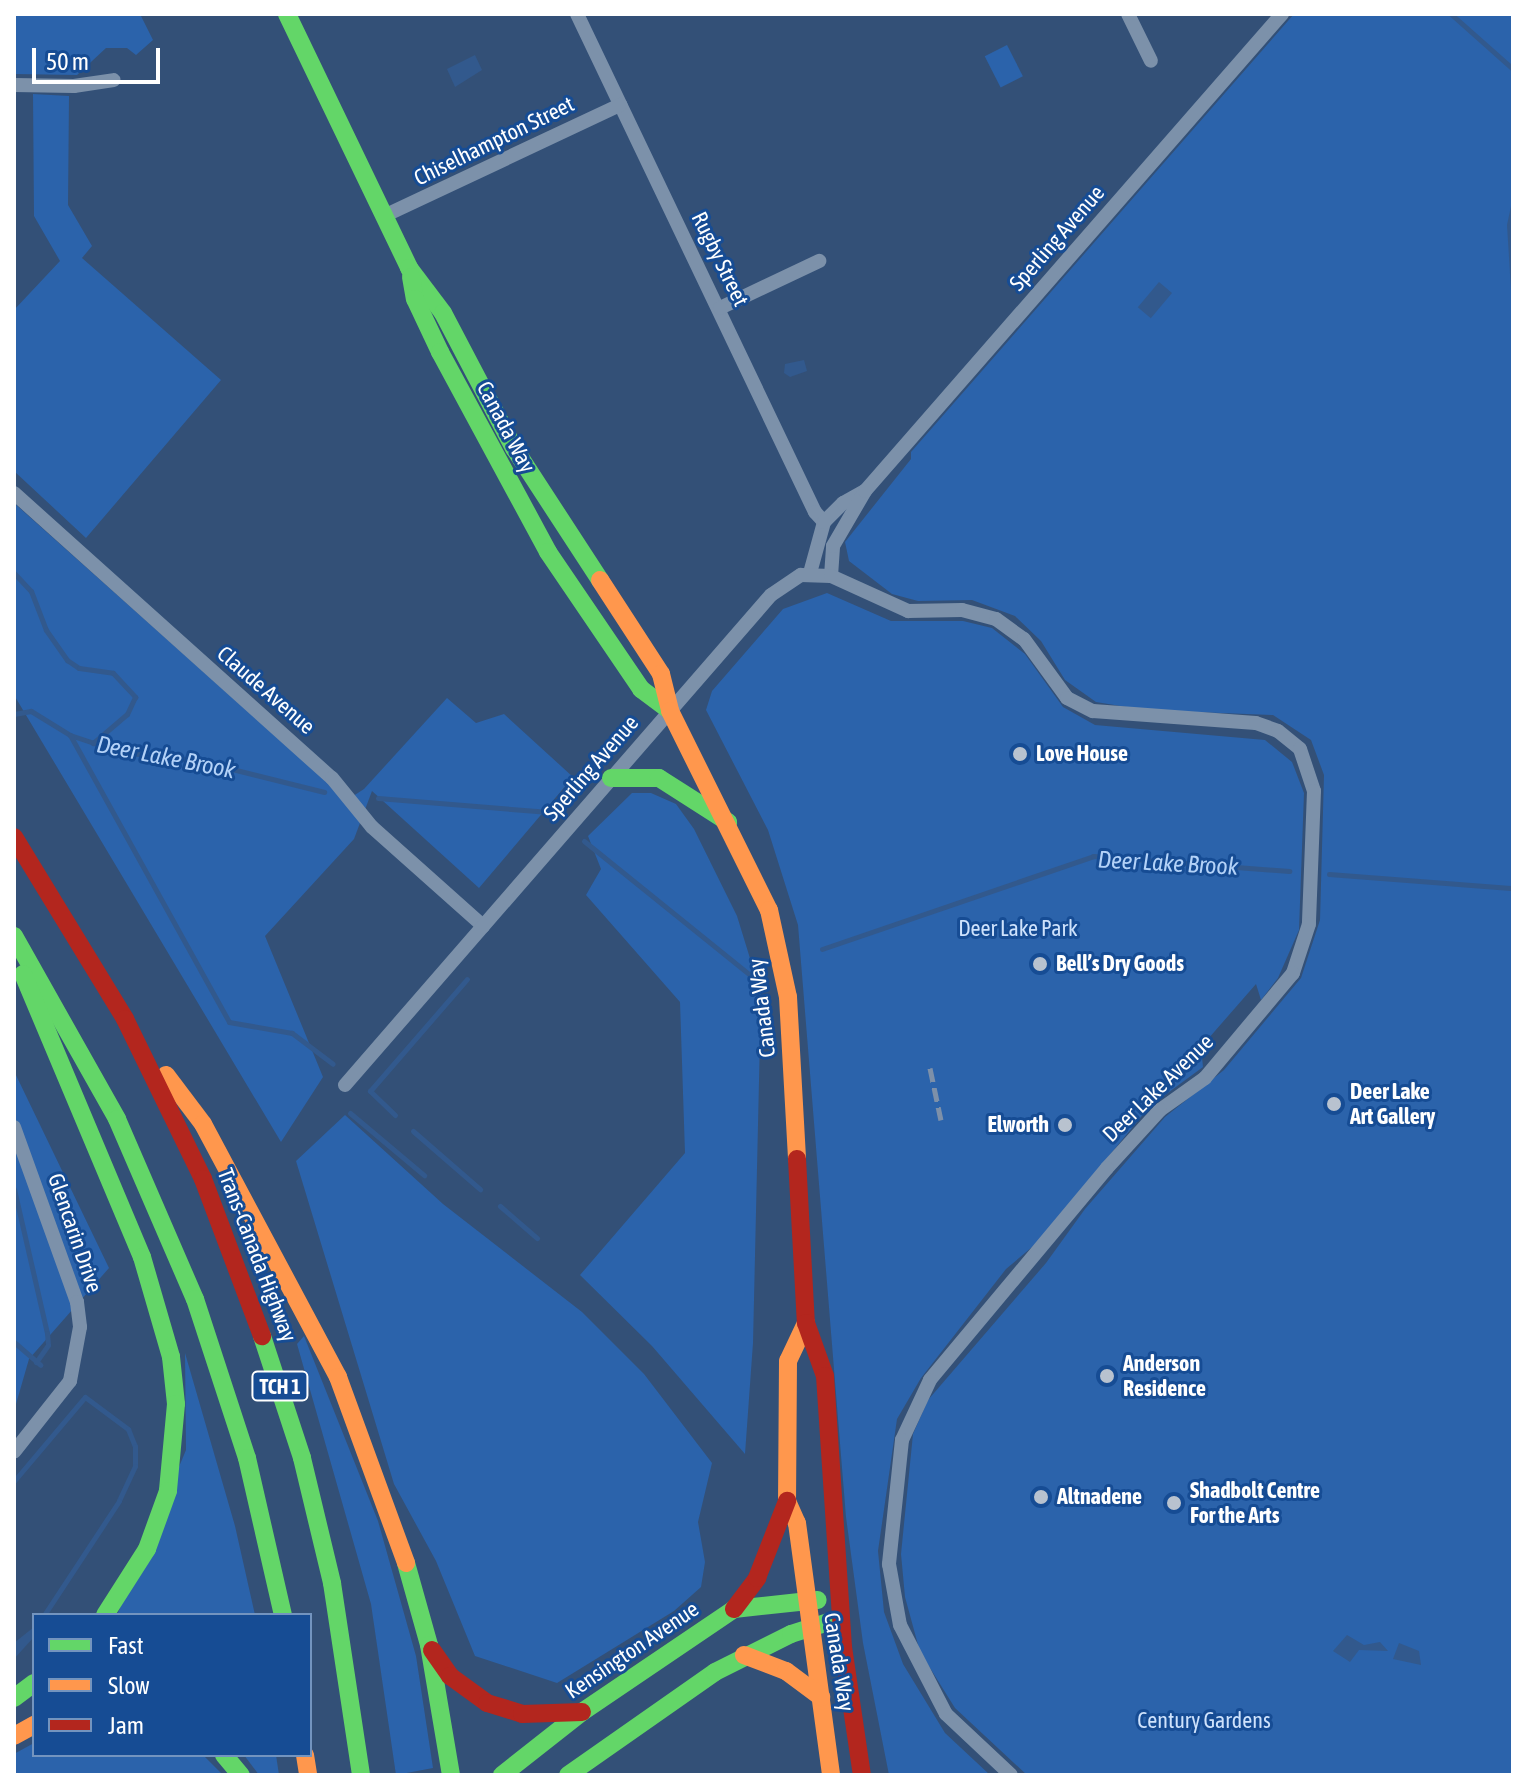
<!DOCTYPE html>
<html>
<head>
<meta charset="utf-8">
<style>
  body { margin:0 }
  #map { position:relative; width:1527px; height:1789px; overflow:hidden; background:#335077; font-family:"Asap Condensed",sans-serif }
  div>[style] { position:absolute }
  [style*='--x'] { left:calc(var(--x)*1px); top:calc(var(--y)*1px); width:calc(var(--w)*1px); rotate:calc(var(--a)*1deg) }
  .green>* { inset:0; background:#2b63ab; transform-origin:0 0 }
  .water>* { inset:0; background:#32598d; transform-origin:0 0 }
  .stream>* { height:5px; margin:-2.5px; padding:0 2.5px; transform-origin:2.5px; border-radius:2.5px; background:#32598d }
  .street>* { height:14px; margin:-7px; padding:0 7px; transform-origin:7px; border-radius:7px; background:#7c91aa }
  .fast>* { height:18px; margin:-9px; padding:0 9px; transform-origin:9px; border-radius:9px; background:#63d668 }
  .slow>* { height:18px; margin:-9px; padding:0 9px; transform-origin:9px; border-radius:9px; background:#ff974d }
  .jam>* { height:18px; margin:-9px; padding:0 9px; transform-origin:9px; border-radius:9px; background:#b3261e }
  .rail>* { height:5px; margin-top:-2.5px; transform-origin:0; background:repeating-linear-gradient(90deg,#7d90a9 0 14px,transparent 0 20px) }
  .dots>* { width:22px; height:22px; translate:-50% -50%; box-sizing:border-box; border:4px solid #164c94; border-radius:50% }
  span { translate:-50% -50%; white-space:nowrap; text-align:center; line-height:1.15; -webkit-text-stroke:6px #164c94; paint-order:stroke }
  .shield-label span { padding:2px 6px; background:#164c94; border:2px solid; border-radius:6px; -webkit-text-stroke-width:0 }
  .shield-label { font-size:20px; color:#fff; font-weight:700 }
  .street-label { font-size:22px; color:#fff }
  .poi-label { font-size:22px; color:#fff; font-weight:700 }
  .left { translate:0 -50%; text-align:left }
  .right { translate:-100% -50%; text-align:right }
  .park-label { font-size:22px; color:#cee2fc }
  .water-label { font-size:24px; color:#b3d2f8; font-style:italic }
  .frame { position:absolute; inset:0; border:16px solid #fff; pointer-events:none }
  .legend { position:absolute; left:32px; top:1613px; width:280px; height:144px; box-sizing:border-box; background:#164c94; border:2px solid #7394bf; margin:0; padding:10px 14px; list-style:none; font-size:24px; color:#fff }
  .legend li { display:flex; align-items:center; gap:16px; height:40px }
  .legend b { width:40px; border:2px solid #7394bf }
  .scale { position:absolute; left:32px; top:48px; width:128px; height:36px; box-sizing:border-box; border:4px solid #fff; border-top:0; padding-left:10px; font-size:24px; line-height:28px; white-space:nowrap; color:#fff; -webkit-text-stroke:6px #164c94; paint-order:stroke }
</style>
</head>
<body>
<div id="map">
  <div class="green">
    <i style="clip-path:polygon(14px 14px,140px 14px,153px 40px,136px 55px,127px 48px,106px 48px,77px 75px,14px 74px)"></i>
    <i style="clip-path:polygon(1294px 14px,1513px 14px,1513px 1775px,1027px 1775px,955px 1708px,920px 1652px,905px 1597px,901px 1554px,913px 1434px,928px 1400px,1046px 1263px,1085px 1209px,1165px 1117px,1224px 1070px,1301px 978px,1320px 920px,1324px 775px,1311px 740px,1273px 715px,1145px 710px,1096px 702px,1065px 680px,1041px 641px,1015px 616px,972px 600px,918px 601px,892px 594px,849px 561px,845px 542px,911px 459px,911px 452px)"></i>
    <i style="left:1007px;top:45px;width:35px;height:25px;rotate:63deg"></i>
    <i style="clip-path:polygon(33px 94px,69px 96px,68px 205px,92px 246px,82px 258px,221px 380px,86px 538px,14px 471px,14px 310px,60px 261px,34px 216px)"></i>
    <i style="clip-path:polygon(14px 503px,347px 800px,364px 789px,447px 698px,476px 723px,504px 714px,573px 777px,479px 888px,372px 791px,354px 839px,265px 936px,323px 1077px,281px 1142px,14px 695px)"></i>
    <i style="clip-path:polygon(827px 593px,891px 621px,963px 621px,992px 628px,1025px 654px,1063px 707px,1095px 725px,1265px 740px,1292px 762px,1304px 793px,1299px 930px,1278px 978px,1261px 1000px,1256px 984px,1201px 1047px,1203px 1067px,1150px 1106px,1038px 1242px,1006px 1269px,921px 1378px,897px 1419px,878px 1551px,884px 1612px,903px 1664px,945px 1733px,990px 1775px,889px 1775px,863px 1643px,846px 1517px,798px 925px,768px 830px,706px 710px,712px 691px,783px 609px)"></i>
    <i style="clip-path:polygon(632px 793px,651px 793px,676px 804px,694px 829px,737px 916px,761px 994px,753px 1343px,745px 1454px,652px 1346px,580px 1275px,685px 1153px,680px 1002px,586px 895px,601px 869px,588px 836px)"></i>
    <i style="clip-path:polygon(14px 1071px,109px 1268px,29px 1359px,14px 1411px)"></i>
    <i style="clip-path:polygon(345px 1115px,443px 1204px,582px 1312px,644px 1374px,712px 1463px,698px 1522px,705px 1562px,701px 1587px,674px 1611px,557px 1683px,475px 1656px,436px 1561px,394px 1484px,296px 1161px)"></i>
    <i style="clip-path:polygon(304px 1336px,378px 1521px,416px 1656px,433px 1768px,396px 1775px,371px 1604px,297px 1344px)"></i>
    <i style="clip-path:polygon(185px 1353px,235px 1526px,255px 1615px,117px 1615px,186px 1450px)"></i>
    <i style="clip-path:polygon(34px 1743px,34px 1755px,203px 1755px,223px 1775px,14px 1775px,14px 1754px)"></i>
    <i style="clip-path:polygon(244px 1755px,276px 1755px,279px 1775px,259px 1775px)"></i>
  </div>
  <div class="water">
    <i style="clip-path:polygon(475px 55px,482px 70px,455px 87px,447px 69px)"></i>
    <i style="clip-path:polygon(1513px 197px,1513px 322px,1507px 225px)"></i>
    <i style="left:1159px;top:282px;width:17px;height:33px;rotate:40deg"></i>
    <i style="clip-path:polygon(804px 360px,807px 371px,790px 377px,784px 373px,785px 364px)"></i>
    <i style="clip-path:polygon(34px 1627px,33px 1638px,14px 1659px,14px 1643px)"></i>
    <i style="clip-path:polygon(1347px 1635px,1364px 1645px,1380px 1642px,1388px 1651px,1359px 1650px,1350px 1662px,1333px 1651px)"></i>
    <i style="clip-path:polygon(1399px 1643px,1419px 1651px,1421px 1665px,1393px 1659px)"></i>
  </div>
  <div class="stream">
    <i style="--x:1451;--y:14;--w:83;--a:41.6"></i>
    <i style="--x:14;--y:573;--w:25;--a:47"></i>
    <i style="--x:31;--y:591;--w:42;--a:69"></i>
    <i style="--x:46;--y:630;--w:37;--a:55"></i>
    <i style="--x:67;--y:660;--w:14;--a:34"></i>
    <i style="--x:79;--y:668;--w:34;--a:8"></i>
    <i style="--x:113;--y:673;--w:33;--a:47"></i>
    <i style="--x:135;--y:697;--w:19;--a:115"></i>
    <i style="--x:127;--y:714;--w:45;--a:139.5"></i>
    <i style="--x:14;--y:714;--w:17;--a:-10"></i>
    <i style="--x:31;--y:711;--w:46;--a:31.6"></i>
    <i style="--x:70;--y:735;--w:54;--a:18.4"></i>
    <i style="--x:121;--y:752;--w:80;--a:6.5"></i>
    <i style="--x:200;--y:761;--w:128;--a:14"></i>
    <i style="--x:70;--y:735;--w:328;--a:61"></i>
    <i style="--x:229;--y:1022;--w:64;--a:9.9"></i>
    <i style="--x:292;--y:1033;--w:51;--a:37.1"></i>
    <i style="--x:378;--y:798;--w:172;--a:4.7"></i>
    <i style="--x:584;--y:841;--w:212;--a:38.9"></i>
    <i style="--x:1329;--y:874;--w:185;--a:4.4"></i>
    <i style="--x:822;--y:949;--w:287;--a:-18.9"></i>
    <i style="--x:1093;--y:856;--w:197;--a:4.4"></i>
    <i style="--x:350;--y:1113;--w:97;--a:40"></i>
    <i style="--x:395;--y:1115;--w:35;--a:-136"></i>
    <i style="--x:370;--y:1091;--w:148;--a:-49.1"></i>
    <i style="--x:413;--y:1131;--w:89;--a:40.9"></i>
    <i style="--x:14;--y:1189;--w:148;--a:77.1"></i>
    <i style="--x:47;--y:1333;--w:12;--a:85"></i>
    <i style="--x:48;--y:1345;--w:21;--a:125"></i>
    <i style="--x:500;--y:1206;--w:49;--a:40.9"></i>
    <i style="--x:14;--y:1342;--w:35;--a:41"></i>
    <i style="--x:14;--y:1481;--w:110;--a:-49.8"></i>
    <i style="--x:85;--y:1397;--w:54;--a:36.7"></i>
    <i style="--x:128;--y:1429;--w:18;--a:68"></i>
    <i style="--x:135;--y:1446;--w:20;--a:90"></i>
    <i style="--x:135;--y:1466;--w:38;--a:115"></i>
    <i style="--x:119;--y:1501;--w:136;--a:123.3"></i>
  </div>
  <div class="street">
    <i style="--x:577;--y:14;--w:552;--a:64.46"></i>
    <i style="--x:815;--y:512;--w:13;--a:48"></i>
    <i style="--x:1128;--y:14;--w:52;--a:63.9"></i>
    <i style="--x:14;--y:85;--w:60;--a:1"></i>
    <i style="--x:74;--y:86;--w:40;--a:-8.5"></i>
    <i style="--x:386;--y:215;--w:259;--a:-25.2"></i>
    <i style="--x:720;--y:308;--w:110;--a:-25.4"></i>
    <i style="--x:14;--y:493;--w:427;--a:41.9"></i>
    <i style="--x:332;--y:778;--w:63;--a:50.8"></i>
    <i style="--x:372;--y:827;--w:149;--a:41.7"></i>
    <i style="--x:810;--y:573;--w:53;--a:-74.6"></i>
    <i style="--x:824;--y:522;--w:27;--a:-45"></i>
    <i style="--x:843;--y:503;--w:25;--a:-29"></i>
    <i style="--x:831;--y:576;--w:30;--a:-86"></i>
    <i style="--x:833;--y:546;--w:64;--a:-59.8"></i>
    <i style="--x:865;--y:491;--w:634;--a:-48.84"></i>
    <i style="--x:345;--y:1085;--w:649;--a:-49"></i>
    <i style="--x:771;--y:595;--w:36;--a:-34"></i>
    <i style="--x:801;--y:575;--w:30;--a:2"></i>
    <i style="--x:831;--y:576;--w:85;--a:24.4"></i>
    <i style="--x:908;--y:611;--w:54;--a:-1.1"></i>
    <i style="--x:962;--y:610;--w:35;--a:15"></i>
    <i style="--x:996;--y:619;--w:34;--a:36"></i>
    <i style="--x:1024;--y:639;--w:73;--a:53.9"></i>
    <i style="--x:1067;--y:698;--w:29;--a:27"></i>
    <i style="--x:1093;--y:711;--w:163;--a:4.2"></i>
    <i style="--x:1256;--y:723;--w:23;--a:20"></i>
    <i style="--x:1278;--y:731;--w:28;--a:39"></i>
    <i style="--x:1300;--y:749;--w:44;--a:71.6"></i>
    <i style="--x:1314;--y:791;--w:133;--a:92.2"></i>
    <i style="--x:1309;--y:924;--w:52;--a:108.1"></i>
    <i style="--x:1293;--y:973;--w:137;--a:130"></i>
    <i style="--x:1205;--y:1078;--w:55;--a:144.6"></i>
    <i style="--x:1160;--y:1110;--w:79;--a:132.4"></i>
    <i style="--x:1107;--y:1168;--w:276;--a:129.9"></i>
    <i style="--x:930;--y:1380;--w:66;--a:115"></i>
    <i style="--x:902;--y:1440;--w:125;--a:96"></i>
    <i style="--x:889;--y:1564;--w:62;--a:79.8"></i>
    <i style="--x:900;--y:1625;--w:100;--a:62.7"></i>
    <i style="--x:946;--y:1714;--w:89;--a:43.2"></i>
    <i style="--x:14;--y:1127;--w:186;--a:70.2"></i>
    <i style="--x:77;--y:1302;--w:25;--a:83"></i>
    <i style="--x:80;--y:1327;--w:55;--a:100.5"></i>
    <i style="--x:70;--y:1381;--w:90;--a:128.3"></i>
  </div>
  <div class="fast">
    <i style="--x:287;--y:14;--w:282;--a:64.3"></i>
    <i style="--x:409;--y:268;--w:56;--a:52.9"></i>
    <i style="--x:443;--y:313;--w:153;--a:62.3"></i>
    <i style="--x:514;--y:448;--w:158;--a:56.9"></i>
    <i style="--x:411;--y:277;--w:22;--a:80"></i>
    <i style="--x:415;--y:299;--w:59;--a:64.7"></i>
    <i style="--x:440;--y:352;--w:227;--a:61.6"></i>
    <i style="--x:548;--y:552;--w:166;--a:55.8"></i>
    <i style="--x:641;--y:689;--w:36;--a:37"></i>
    <i style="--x:611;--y:778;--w:48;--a:0"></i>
    <i style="--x:659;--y:778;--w:82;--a:32.5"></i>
    <i style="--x:14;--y:936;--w:210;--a:60.6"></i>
    <i style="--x:117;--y:1119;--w:196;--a:66.6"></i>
    <i style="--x:195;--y:1299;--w:167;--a:71.9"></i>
    <i style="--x:247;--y:1458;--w:161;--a:77.1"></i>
    <i style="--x:23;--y:974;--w:307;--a:67.2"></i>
    <i style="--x:142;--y:1257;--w:104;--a:73.8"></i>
    <i style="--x:171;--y:1357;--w:47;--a:83.9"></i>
    <i style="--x:176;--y:1404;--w:87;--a:95.3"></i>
    <i style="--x:168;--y:1491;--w:62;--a:109.9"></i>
    <i style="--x:147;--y:1549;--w:78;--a:122.5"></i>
    <i style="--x:262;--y:1336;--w:128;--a:71.8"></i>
    <i style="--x:302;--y:1458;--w:129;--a:76.5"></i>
    <i style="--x:332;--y:1583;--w:194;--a:81.4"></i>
    <i style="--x:406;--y:1563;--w:85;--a:74.3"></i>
    <i style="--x:429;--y:1645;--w:132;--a:80.4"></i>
    <i style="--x:14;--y:1698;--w:25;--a:-37"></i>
    <i style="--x:224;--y:1755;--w:26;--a:50"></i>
    <i style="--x:502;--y:1775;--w:102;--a:-38.2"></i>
    <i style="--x:582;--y:1712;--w:184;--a:-34.1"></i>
    <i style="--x:734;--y:1609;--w:84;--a:-6.1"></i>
    <i style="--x:568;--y:1775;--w:179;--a:-35"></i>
    <i style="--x:715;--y:1672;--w:85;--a:-26.6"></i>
    <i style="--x:791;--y:1634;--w:52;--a:-17.7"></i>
  </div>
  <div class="slow">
    <i style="--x:600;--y:580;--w:112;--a:57"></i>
    <i style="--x:661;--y:674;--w:38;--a:76"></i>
    <i style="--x:670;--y:711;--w:222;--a:63.6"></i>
    <i style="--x:769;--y:910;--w:89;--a:77.7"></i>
    <i style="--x:788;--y:997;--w:162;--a:86.8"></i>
    <i style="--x:166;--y:1075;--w:61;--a:52.9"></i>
    <i style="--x:203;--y:1124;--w:287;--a:61.9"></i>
    <i style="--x:338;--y:1377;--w:198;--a:69.9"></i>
    <i style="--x:806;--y:1323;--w:42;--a:115.3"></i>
    <i style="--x:788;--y:1361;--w:140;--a:90.4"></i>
    <i style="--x:787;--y:1501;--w:24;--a:66"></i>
    <i style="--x:797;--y:1523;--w:254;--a:82.3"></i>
    <i style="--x:744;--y:1655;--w:45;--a:20.9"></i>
    <i style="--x:786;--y:1671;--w:44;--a:36.6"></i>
    <i style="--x:14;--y:1736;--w:23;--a:-29"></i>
    <i style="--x:305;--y:1755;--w:20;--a:81"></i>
  </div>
  <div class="jam">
    <i style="--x:14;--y:837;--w:213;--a:58.6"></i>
    <i style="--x:125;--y:1019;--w:178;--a:64"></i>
    <i style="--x:203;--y:1179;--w:168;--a:69.4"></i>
    <i style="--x:797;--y:1159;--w:164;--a:86.9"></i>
    <i style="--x:806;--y:1323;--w:56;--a:70.3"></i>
    <i style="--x:825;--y:1376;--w:272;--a:86.2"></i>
    <i style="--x:843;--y:1647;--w:129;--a:81.6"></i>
    <i style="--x:734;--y:1609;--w:39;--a:-53"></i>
    <i style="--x:757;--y:1578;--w:83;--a:-68.7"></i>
    <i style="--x:432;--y:1650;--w:32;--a:55"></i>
    <i style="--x:450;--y:1676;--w:46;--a:36.1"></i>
    <i style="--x:487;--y:1703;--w:37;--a:17"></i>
    <i style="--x:522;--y:1714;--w:60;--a:-1.9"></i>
  </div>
  <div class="rail">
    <i style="--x:930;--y:1068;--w:53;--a:78.1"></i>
  </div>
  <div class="dots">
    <i style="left:1020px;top:754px;background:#b8c2cf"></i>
    <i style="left:1040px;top:964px;background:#b8c2cf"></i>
    <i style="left:1334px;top:1104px;background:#b8c2cf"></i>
    <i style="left:1065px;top:1125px;background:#b8c2cf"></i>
    <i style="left:1107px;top:1376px;background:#b8c2cf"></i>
    <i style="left:1041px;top:1497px;background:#b8c2cf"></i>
    <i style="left:1174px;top:1503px;background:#b8c2cf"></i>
  </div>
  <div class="shield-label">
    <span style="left:280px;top:1386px">TCH 1</span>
  </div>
  <div class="street-label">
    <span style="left:494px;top:141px;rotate:-26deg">Chiselhampton Street</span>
    <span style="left:1057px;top:238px;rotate:-49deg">Sperling Avenue</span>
    <span style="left:720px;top:259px;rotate:64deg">Rugby Street</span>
    <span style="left:506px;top:427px;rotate:62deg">Canada Way</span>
    <span style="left:266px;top:690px;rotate:41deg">Claude Avenue</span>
    <span style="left:591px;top:768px;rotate:-49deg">Sperling Avenue</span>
    <span style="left:762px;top:1008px;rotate:-97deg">Canada Way</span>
    <span style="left:1158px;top:1088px;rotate:-44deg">Deer Lake Avenue</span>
    <span style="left:75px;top:1233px;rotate:71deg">Glencarin Drive</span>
    <span style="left:257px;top:1255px;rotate:69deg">Trans-Canada Highway</span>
    <span style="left:632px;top:1650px;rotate:-34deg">Kensington Avenue</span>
    <span style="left:839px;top:1662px;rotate:81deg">Canada Way</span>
  </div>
  <div class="poi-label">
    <span class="left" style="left:1036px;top:754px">Love House</span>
    <span class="left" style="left:1056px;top:964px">Bell’s Dry Goods</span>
    <span class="left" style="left:1350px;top:1104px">Deer Lake<br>Art Gallery</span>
    <span class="right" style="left:1049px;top:1125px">Elworth</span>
    <span class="left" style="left:1123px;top:1376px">Anderson<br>Residence</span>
    <span class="left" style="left:1190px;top:1503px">Shadbolt Centre<br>For the Arts</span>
    <span class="left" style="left:1057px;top:1497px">Altnadene</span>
  </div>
  <div class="park-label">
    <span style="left:1018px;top:929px">Deer Lake Park</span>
    <span style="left:1204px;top:1721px">Century Gardens</span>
  </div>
  <div class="water-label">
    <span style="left:166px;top:757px;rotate:11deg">Deer Lake Brook</span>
    <span style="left:1168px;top:863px;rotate:3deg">Deer Lake Brook</span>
  </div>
  <div class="frame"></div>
  <ul class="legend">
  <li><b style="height:10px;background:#63d668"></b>Fast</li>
  <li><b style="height:10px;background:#ff974d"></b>Slow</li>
  <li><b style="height:10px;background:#b3261e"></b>Jam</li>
  </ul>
  <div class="scale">50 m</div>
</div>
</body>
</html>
